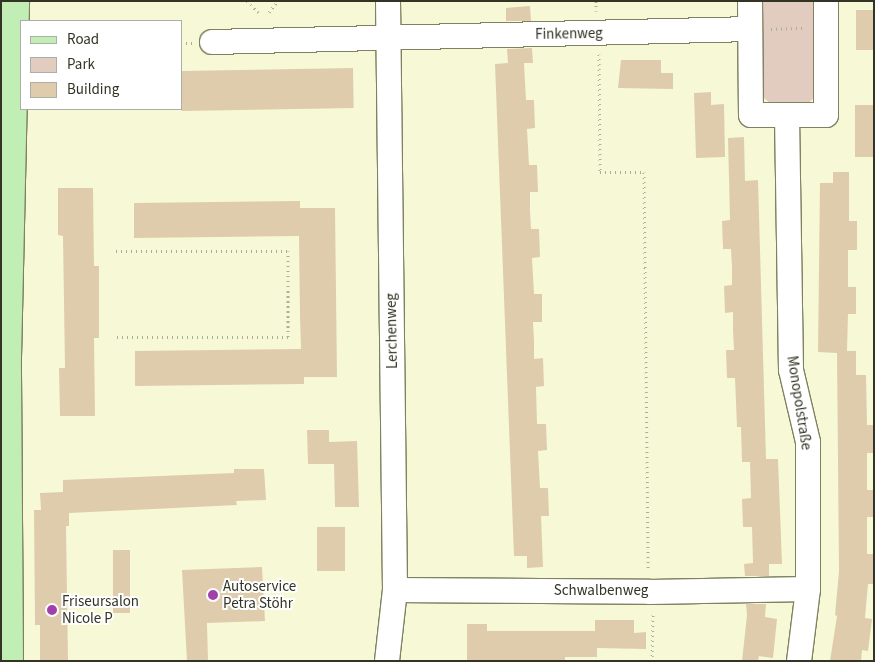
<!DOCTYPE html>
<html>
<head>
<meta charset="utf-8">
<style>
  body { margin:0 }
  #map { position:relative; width:875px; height:662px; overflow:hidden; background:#f7f9d6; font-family:"Source Sans 3",sans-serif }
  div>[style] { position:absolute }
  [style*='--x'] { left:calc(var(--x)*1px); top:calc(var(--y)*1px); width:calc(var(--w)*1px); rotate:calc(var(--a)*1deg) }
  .green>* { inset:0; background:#e2ccc0 }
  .building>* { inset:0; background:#deccad; transform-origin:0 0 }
  .path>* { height:3px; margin-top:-1.5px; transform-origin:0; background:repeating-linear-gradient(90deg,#adaf94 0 1px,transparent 0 5px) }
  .roads { filter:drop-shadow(1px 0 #7f8161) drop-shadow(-1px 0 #7f8161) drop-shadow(0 1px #7f8161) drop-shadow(0 -1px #7f8161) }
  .minor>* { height:24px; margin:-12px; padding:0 12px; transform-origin:12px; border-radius:12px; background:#fff }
  .major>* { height:28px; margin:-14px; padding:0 14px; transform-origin:14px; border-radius:14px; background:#c1eeb4 }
  .dots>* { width:14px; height:14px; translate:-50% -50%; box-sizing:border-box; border:2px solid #fff; border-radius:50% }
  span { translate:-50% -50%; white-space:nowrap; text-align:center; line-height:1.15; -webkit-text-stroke:4px #fff; paint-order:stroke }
  .street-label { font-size:15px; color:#333426 }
  .poi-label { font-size:15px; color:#333426 }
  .left { translate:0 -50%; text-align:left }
  .frame { position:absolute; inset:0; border:2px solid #333426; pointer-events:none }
  .legend { position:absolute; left:20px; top:20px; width:162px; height:90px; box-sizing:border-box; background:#fff; border:1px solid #adaea8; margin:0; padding:6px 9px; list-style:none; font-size:15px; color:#333426 }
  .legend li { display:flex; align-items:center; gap:10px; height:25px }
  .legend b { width:25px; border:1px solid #adaea8 }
</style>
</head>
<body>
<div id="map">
  <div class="green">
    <i style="clip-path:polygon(760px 1px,817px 1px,818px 87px,813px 99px,806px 105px,772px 105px,764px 98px,760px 89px)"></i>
  </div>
  <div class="building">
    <i style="clip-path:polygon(530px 6px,531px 21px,506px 21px,506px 8px)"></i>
    <i style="left:856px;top:10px;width:18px;height:40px"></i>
    <i style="clip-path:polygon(532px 48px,533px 63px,524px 63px,525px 82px,526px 100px,534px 100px,535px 128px,527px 129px,529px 165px,537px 165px,538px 192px,530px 192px,530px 211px,531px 229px,539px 229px,540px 257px,532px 258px,534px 294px,542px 294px,542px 322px,533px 322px,534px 340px,534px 359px,543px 358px,544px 386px,536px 387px,537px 424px,546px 424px,547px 450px,538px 451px,540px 488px,548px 488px,549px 516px,541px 516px,543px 567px,527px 568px,527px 556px,514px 556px,495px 64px,508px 63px,507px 49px)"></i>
    <i style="clip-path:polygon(621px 60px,661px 60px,661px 73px,673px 73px,673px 89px,618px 88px)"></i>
    <i style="left:353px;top:68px;width:40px;height:172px;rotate:89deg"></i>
    <i style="clip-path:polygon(711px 92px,711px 105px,724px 104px,725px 157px,696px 158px,694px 93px)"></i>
    <i style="left:874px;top:105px;width:52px;height:19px;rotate:90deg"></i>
    <i style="clip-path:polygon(744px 137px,745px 181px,758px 180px,766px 459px,778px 459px,782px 564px,769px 564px,769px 576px,745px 576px,744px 564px,753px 563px,752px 527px,743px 527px,742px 499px,751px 498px,750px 462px,742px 462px,741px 427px,737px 427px,735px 378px,727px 378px,726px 350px,734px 350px,733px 331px,733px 312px,725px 313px,724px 286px,732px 285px,732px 267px,731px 249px,723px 249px,722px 221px,730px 220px,728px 138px)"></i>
    <i style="clip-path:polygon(833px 172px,849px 172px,849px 221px,857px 221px,857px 250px,848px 250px,848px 287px,856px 287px,856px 314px,848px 314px,847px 351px,856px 351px,856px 375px,866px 375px,867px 425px,874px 425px,874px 453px,867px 453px,867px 490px,874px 490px,874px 517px,867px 517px,867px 554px,874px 554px,874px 584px,868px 584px,865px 618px,872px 619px,868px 651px,862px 650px,861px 661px,830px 661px,837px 616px,835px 615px,839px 571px,837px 353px,818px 352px,820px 183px,833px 183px)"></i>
    <i style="clip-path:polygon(58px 188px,93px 188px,94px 266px,99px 266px,99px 338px,94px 338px,95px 416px,60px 416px,59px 368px,65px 368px,63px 236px,58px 235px)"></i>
    <i style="clip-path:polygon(300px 201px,300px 208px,335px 208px,337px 377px,304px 377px,304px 384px,135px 386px,135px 351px,301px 349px,300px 316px,299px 236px,134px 238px,134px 203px)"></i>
    <i style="clip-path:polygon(307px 430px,329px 430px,329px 442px,357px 441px,359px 507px,335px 507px,334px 464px,308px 464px)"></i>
    <i style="clip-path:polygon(234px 469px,264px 469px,266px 500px,236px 501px,237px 505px,69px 513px,69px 526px,66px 526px,68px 661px,40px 661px,40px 625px,35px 625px,34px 510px,41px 510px,40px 493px,63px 492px,63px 480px,234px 473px)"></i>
    <i style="left:317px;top:527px;width:28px;height:44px"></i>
    <i style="left:113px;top:550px;width:17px;height:63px"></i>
    <i style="clip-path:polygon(262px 567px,265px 621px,207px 623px,208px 661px,187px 661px,182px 570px)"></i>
    <i style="clip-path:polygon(746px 604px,766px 604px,765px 617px,777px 619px,773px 658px,759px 656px,758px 661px,742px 661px,747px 615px)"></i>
    <i style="clip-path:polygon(595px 620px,634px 620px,634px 633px,646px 632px,646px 649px,597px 648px,597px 657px,565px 657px,565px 660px,467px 661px,467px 624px,487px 624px,487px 631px,595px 631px)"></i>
  </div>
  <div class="path">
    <i style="--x:247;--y:1;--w:16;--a:45"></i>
    <i style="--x:596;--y:1;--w:10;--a:90"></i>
    <i style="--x:269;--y:12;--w:14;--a:-51"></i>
    <i style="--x:771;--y:29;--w:34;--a:-2"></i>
    <i style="--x:181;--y:43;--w:11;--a:0"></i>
    <i style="--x:599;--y:54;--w:118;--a:89.5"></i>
    <i style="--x:600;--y:172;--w:44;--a:0"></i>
    <i style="--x:644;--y:172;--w:399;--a:89.4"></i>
    <i style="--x:116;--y:251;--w:172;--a:0"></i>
    <i style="--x:288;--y:251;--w:86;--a:90"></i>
    <i style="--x:288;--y:337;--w:172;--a:180"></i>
    <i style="--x:652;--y:661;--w:47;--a:-88.8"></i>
  </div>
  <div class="roads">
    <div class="minor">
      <i style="--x:750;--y:1;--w:114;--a:89.5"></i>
      <i style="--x:751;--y:115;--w:75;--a:0"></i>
      <i style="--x:826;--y:115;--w:114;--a:-90"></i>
      <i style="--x:212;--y:42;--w:538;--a:-1.38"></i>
      <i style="--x:787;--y:115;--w:255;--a:89.1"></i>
      <i style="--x:791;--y:370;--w:74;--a:76.7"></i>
      <i style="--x:808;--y:442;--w:147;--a:90"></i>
      <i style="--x:808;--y:589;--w:73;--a:97.1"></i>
      <i style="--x:395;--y:590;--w:255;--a:0.4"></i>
      <i style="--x:650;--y:592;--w:158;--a:-1.1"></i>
      <i style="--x:387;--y:661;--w:71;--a:-83.6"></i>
      <i style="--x:395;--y:590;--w:589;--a:-90.68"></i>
    </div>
    <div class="major">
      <i style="--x:9;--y:661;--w:304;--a:-90.4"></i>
      <i style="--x:7;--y:357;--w:356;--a:-88.7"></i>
    </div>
  </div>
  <div class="dots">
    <i style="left:213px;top:595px;background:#a040a8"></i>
    <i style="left:52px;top:610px;background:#a040a8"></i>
  </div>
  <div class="street-label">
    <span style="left:569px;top:34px;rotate:-1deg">Finkenweg</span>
    <span style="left:392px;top:331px;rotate:-91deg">Lerchenweg</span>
    <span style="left:799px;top:403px;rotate:81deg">Monopolstraße</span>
    <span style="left:601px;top:591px">Schwalbenweg</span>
  </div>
  <div class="poi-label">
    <span class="left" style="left:223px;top:595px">Autoservice<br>Petra Stöhr</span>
    <span class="left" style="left:62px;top:610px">Friseursalon<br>Nicole P</span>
  </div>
  <div class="frame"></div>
  <ul class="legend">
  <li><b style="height:6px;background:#c1eeb4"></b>Road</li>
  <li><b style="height:14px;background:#e2ccc0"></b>Park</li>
  <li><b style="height:14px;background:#deccad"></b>Building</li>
  </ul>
</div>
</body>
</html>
